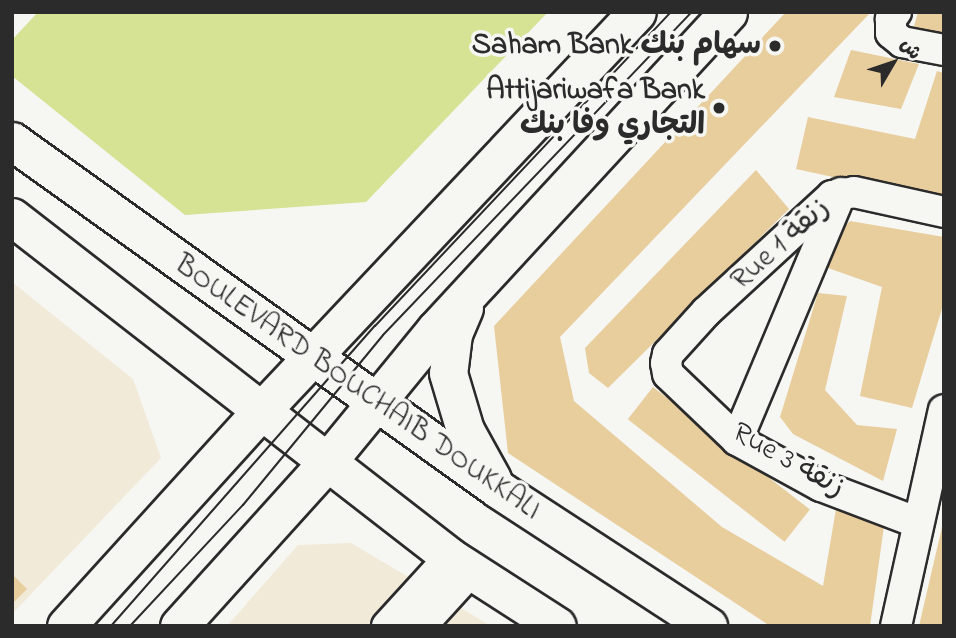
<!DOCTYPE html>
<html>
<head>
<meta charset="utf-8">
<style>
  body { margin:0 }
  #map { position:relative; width:956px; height:638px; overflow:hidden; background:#f6f6f2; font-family:"Indie Flower","Playpen Sans Arabic",sans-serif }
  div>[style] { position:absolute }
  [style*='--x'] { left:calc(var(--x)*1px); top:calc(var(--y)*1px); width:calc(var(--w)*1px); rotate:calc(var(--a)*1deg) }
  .built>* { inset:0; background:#f2ead8 }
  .green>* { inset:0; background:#d6e294 }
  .building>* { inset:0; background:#e8cd9d; transform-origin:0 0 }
  .roads { filter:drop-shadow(2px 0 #2b2b2b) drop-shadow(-2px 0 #2b2b2b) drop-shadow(0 2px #2b2b2b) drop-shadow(0 -2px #2b2b2b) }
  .minor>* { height:30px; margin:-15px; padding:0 15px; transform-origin:15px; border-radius:15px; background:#f6f6f2 }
  .major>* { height:37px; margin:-18.5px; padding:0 18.5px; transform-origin:18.5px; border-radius:18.5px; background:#f6f6f2 }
  .tram>* { height:2px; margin:-1px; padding:0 1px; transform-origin:1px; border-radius:1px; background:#2b2b2b }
  .dots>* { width:19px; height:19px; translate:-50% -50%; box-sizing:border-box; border:4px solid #f6f6f2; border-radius:50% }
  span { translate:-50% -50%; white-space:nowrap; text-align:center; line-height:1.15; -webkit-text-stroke:7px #f6f6f2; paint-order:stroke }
  .poi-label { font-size:30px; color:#2b2b2b; font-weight:700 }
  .right { translate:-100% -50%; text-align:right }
  .street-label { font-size:30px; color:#2b2b2b }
  .frame { position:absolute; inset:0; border:14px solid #2b2b2b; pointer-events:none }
  .north { position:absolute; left:858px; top:28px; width:70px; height:70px; -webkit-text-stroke:5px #f6f6f2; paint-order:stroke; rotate:51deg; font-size:19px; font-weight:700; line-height:28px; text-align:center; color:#2b2b2b }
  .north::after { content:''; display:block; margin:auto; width:24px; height:32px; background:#2b2b2b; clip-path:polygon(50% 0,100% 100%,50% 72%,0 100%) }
</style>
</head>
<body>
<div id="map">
  <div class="built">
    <i style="clip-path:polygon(12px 282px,133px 379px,161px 458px,12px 614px)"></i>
    <i style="clip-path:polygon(351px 543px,491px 626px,227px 626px,298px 545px)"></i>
  </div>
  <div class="green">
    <i style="clip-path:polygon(38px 12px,548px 12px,366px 202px,185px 215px,12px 76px,12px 40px)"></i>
  </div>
  <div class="building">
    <i style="clip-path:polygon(786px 12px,871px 12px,560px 337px,574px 401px,722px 527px,823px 586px,836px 509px,885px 519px,870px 626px,770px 626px,508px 453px,494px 326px)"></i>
    <i style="clip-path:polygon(918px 12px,944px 12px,944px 40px,911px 37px)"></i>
    <i style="clip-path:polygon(851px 50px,919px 64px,901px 109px,834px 97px)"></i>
    <i style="clip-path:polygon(937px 71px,944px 73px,944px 201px,796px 169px,808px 117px,915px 139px)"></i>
    <i style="clip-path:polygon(756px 170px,789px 209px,608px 388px,589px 373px,585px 348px)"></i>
    <i style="clip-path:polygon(850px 221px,944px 237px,944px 302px,912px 408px,860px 396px,882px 287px,828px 268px,835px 236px)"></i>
    <i style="clip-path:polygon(818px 293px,847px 296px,825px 390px,857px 425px,897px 429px,883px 481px,793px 434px,780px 417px)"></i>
    <i style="left:653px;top:387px;width:199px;height:41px;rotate:38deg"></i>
    <i style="clip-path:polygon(943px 523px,944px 626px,919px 626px)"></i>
    <i style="clip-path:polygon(12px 574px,27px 589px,12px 604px)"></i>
  </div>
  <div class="roads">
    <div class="minor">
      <i style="--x:896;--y:12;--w:9;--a:126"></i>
      <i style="--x:891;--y:19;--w:14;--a:90"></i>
      <i style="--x:891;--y:33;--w:14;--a:39"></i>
      <i style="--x:902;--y:42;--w:43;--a:10.8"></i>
      <i style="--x:737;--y:440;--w:268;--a:-67.2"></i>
      <i style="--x:916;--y:522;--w:102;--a:-159.2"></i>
      <i style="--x:821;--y:486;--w:96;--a:-151.3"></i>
      <i style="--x:737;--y:440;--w:95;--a:-136.3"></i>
      <i style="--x:668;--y:374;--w:11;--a:-100"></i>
      <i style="--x:666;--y:363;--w:9;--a:-77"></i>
      <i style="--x:668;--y:354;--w:57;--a:-47.9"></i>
      <i style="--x:706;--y:312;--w:171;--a:-42.6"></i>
      <i style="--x:832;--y:196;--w:22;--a:-10"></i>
      <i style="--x:854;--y:192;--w:92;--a:12.5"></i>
      <i style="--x:387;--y:626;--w:93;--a:-47.6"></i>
      <i style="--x:421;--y:626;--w:74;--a:-47.7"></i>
      <i style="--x:896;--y:626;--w:221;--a:-77.5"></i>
    </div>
    <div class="major">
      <i style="--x:12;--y:141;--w:598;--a:35.6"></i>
      <i style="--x:498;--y:489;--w:251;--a:33.1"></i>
      <i style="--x:12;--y:217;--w:554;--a:37.82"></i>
      <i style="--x:450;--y:557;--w:127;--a:32.8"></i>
      <i style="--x:464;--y:308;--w:28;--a:113"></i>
      <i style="--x:453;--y:334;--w:39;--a:97"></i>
      <i style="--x:448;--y:373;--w:59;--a:73.4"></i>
      <i style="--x:465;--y:430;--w:56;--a:61.1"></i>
      <i style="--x:66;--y:626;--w:293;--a:-47.8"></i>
      <i style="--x:263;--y:409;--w:545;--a:-46.71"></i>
      <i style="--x:179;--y:626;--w:221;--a:-47.9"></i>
      <i style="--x:327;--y:462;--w:171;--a:-50.7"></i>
      <i style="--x:435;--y:330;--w:432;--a:-47.3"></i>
    </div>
  </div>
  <div class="tram">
    <i style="--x:111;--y:626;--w:400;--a:-48.7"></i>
    <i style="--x:375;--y:326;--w:432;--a:-46.7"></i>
    <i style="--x:130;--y:626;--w:166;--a:-47"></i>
    <i style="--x:243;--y:505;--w:220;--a:-50.5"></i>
    <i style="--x:383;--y:335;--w:447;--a:-46.3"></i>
  </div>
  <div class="dots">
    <i style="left:775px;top:46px;background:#2b2b2b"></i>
    <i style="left:719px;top:108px;background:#2b2b2b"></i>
  </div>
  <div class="poi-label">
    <span class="right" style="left:761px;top:46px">Saham Bank سهام بنك</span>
    <span class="right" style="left:705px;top:108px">Attijariwafa Bank<br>التجاري وفا بنك</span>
  </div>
  <div class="street-label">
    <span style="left:781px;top:245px;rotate:-42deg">Rue 1 زنقة</span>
    <span style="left:357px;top:388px;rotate:35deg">BOULEVARD BOUCHAIB DOUKKALI</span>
    <span style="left:788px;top:461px;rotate:29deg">Rue 3 زنقة</span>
  </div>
  <div class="frame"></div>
  <div class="north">ش</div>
</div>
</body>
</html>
